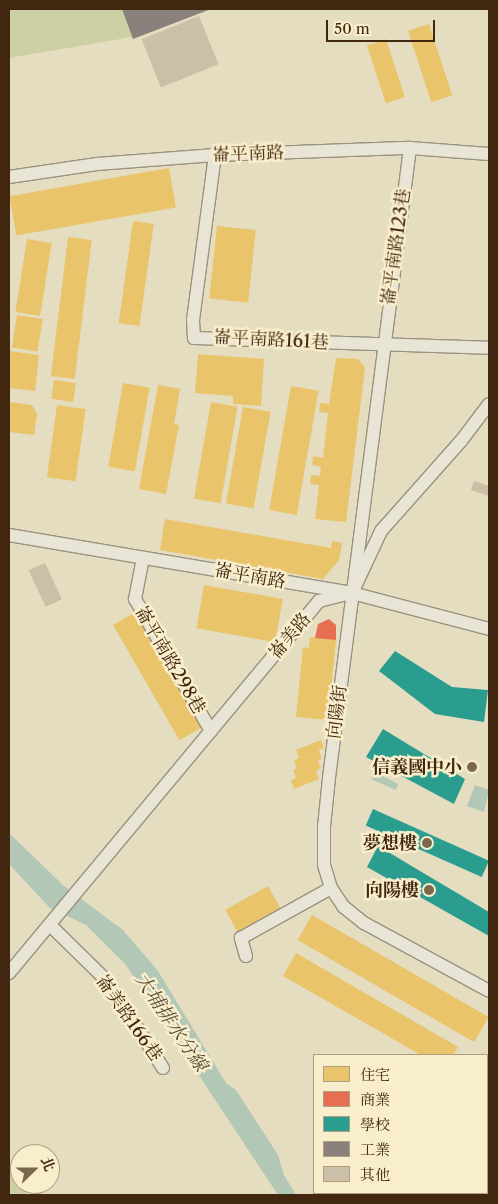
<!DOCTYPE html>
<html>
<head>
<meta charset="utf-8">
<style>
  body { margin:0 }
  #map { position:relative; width:498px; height:1204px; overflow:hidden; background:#e5ddc0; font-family:"Libre Caslon Text","Noto Serif TC",serif }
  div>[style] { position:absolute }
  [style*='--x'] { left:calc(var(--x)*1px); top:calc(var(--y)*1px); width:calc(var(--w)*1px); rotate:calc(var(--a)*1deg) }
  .green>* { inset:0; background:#cdd0a4 }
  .water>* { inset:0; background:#b3c7b7 }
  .homes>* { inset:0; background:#e9c46a; transform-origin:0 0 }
  .shops>* { inset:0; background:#e76f51 }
  .schools>* { inset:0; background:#2a9d8f; transform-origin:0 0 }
  .industry>* { inset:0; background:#8a817c }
  .building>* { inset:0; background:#ccbfa8; transform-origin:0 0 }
  .roads { filter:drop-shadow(1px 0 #9a927f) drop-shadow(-1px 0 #9a927f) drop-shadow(0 1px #9a927f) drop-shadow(0 -1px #9a927f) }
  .minor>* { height:12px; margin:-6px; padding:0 6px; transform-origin:6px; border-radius:6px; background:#e9e5d6 }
  .dots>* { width:14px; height:14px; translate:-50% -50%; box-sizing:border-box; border:2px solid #f8eecc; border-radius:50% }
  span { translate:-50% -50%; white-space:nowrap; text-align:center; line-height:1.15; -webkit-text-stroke:5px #f8eecc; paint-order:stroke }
  .street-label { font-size:18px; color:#412710 }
  .poi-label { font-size:18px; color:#412710; font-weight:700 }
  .right { translate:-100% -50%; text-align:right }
  .water-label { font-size:19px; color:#584d39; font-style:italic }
  .frame { position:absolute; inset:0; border:10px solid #412710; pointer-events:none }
  .legend { position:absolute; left:313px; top:1054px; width:175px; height:140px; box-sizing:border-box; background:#f8eecc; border:1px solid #af9e81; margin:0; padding:6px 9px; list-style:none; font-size:15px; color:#412710 }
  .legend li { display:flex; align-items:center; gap:10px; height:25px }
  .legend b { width:25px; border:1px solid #af9e81 }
  .north { position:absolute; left:10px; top:1144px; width:50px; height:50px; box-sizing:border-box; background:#f8eecc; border:1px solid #af9e81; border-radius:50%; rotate:68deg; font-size:14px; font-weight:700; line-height:20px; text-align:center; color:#412710 }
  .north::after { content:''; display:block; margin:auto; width:18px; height:22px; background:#7a674e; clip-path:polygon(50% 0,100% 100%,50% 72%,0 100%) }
  .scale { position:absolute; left:326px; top:20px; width:109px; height:22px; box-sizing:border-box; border:2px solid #412710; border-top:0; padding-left:6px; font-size:15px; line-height:18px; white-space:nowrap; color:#412710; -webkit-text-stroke:4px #f8eecc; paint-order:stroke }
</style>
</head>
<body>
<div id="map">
  <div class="green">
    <i style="clip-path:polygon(9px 9px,123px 9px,132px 37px,9px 58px)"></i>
    <i style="clip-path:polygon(15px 1160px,20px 1167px,20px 1184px,25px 1184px,27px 1195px,9px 1195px,9px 1162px)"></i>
  </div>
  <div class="water">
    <i style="clip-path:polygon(374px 771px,398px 784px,396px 790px,371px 779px)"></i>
    <i style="clip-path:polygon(475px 785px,489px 790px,484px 812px,467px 806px)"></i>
    <i style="clip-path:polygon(9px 833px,64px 886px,123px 930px,158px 971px,226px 1083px,236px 1090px,278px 1155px,284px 1175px,296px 1195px,278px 1195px,126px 965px,86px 925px,50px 908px,9px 864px)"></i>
  </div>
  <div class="homes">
    <i style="left:429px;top:24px;width:75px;height:22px;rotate:72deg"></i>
    <i style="left:386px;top:39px;width:61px;height:20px;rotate:72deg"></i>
    <i style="left:169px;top:168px;width:40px;height:162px;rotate:80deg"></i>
    <i style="left:133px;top:221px;width:21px;height:103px;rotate:8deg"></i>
    <i style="left:217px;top:226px;width:39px;height:73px;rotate:6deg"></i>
    <i style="left:68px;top:237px;width:24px;height:140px;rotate:7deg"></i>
    <i style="left:27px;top:239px;width:25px;height:74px;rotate:9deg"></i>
    <i style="left:17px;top:315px;width:26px;height:33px;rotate:9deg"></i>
    <i style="clip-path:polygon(9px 351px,39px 355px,35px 391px,9px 388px)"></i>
    <i style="clip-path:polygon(198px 354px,264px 359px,261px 406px,233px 404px,233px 396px,195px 393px)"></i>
    <i style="clip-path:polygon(336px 358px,358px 359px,365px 368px,346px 522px,315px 519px,319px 485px,310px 484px,311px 475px,320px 476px,321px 467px,312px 465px,313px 456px,323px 458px,328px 413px,319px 412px,320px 403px,329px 404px)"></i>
    <i style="left:54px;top:380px;width:22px;height:19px;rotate:8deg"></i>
    <i style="left:123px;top:383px;width:27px;height:85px;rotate:10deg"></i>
    <i style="clip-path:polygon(158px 385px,180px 389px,174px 424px,179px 425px,166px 494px,139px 489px)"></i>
    <i style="left:291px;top:386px;width:28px;height:126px;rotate:10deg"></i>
    <i style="clip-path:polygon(9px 402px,32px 405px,37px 414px,34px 435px,9px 432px)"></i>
    <i style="left:211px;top:402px;width:27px;height:98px;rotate:10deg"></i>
    <i style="left:57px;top:405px;width:29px;height:73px;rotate:8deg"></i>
    <i style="left:243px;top:407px;width:28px;height:98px;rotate:10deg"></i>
    <i style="clip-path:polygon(165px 519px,331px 548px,332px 541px,342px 543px,339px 560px,323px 579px,160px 550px)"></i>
    <i style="left:204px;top:585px;width:80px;height:44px;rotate:10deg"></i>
    <i style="left:139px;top:610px;width:133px;height:30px;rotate:60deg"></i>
    <i style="clip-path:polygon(310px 637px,336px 640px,328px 720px,296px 717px,303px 647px,309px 648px)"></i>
    <i style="clip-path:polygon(321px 740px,324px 748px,319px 750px,322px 759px,318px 760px,321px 768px,316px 771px,319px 779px,294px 789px,291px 781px,296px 778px,293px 770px,297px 769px,294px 760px,299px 758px,296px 750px)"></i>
    <i style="left:268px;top:886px;width:31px;height:49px;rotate:61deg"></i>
    <i style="left:312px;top:915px;width:204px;height:29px;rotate:30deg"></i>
    <i style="clip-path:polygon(296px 953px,458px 1047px,453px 1055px,421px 1055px,283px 976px)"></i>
    <i style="left:489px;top:1070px;width:30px;height:2px;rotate:90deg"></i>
    <i style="left:489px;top:1134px;width:23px;height:2px;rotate:90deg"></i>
    <i style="clip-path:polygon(487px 1168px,489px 1168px,489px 1195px,425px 1195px,487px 1193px)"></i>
  </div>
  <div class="shops">
    <i style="clip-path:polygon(329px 619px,336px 625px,336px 640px,315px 638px,318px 624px)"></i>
  </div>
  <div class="schools">
    <i style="clip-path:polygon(395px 651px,452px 687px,488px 690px,484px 722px,435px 714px,379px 671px)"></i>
    <i style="clip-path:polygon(383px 729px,465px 779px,454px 804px,366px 757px)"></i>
    <i style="left:373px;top:809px;width:127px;height:18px;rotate:24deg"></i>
    <i style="clip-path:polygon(378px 846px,489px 912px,489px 936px,367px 867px)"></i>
  </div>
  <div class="industry">
    <i style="clip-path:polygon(122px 9px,211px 9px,133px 39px)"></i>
  </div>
  <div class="building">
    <i style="left:199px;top:16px;width:52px;height:62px;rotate:68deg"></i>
    <i style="clip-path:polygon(474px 481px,489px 486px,489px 496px,471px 490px)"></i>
    <i style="left:45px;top:563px;width:40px;height:18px;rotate:65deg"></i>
  </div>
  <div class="roads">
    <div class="minor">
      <i style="--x:410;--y:148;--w:635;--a:97.33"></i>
      <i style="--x:329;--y:778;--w:48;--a:95.9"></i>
      <i style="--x:324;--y:826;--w:39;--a:90"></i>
      <i style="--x:324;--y:865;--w:24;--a:73"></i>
      <i style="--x:331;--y:888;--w:23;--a:56"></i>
      <i style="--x:344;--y:907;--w:26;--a:39"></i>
      <i style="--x:364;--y:923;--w:142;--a:28.5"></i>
      <i style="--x:215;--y:155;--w:166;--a:97.6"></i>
      <i style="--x:193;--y:320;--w:18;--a:87"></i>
      <i style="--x:194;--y:338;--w:295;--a:1.9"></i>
      <i style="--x:9;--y:177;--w:89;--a:-8.4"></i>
      <i style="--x:97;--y:164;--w:118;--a:-4.4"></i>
      <i style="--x:215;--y:155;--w:195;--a:-2.1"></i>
      <i style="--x:410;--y:148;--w:79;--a:4.3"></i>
      <i style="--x:9;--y:535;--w:348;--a:9.6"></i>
      <i style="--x:352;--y:593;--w:142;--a:14.7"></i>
      <i style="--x:143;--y:558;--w:42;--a:101"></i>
      <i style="--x:135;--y:599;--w:152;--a:60.1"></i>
      <i style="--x:51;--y:926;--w:80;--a:44.5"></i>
      <i style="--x:108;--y:982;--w:102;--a:57.4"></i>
      <i style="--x:246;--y:956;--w:19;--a:-106"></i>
      <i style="--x:241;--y:938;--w:103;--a:-29.1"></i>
      <i style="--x:9;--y:973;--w:484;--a:-50.2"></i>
      <i style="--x:319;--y:601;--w:34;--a:-14"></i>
      <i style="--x:352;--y:593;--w:68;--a:-64.9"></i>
      <i style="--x:381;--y:531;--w:120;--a:-48.4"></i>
      <i style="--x:461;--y:441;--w:46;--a:-52.9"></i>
      <i style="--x:487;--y:1120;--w:2;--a:-27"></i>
    </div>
  </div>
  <div class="dots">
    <i style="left:472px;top:767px;background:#7a674e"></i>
    <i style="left:427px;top:843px;background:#7a674e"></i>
    <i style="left:429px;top:890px;background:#7a674e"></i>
  </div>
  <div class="street-label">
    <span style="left:248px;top:154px;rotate:-2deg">崙平南路</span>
    <span style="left:396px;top:247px;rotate:-82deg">崙平南路123巷</span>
    <span style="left:271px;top:340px;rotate:3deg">崙平南路161巷</span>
    <span style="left:250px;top:576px;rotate:10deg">崙平南路</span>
    <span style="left:290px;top:636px;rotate:-50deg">崙美路</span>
    <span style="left:170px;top:660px;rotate:60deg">崙平南路298巷</span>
    <span style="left:337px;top:712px;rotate:-83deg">向陽街</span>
    <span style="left:129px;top:1018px;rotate:55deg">崙美路166巷</span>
  </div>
  <div class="poi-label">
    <span class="right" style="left:462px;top:767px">信義國中小</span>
    <span class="right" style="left:417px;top:843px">夢想樓</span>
    <span class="right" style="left:419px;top:890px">向陽樓</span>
  </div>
  <div class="water-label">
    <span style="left:171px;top:1022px;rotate:56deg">大埔排水分線</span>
  </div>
  <div class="frame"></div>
  <ul class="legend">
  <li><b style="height:14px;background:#e9c46a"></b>住宅</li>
  <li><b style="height:14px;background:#e76f51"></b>商業</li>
  <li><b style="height:14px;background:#2a9d8f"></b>學校</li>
  <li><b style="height:14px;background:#8a817c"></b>工業</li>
  <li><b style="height:14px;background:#ccbfa8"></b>其他</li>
  </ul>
  <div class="north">北</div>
  <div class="scale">50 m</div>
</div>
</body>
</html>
